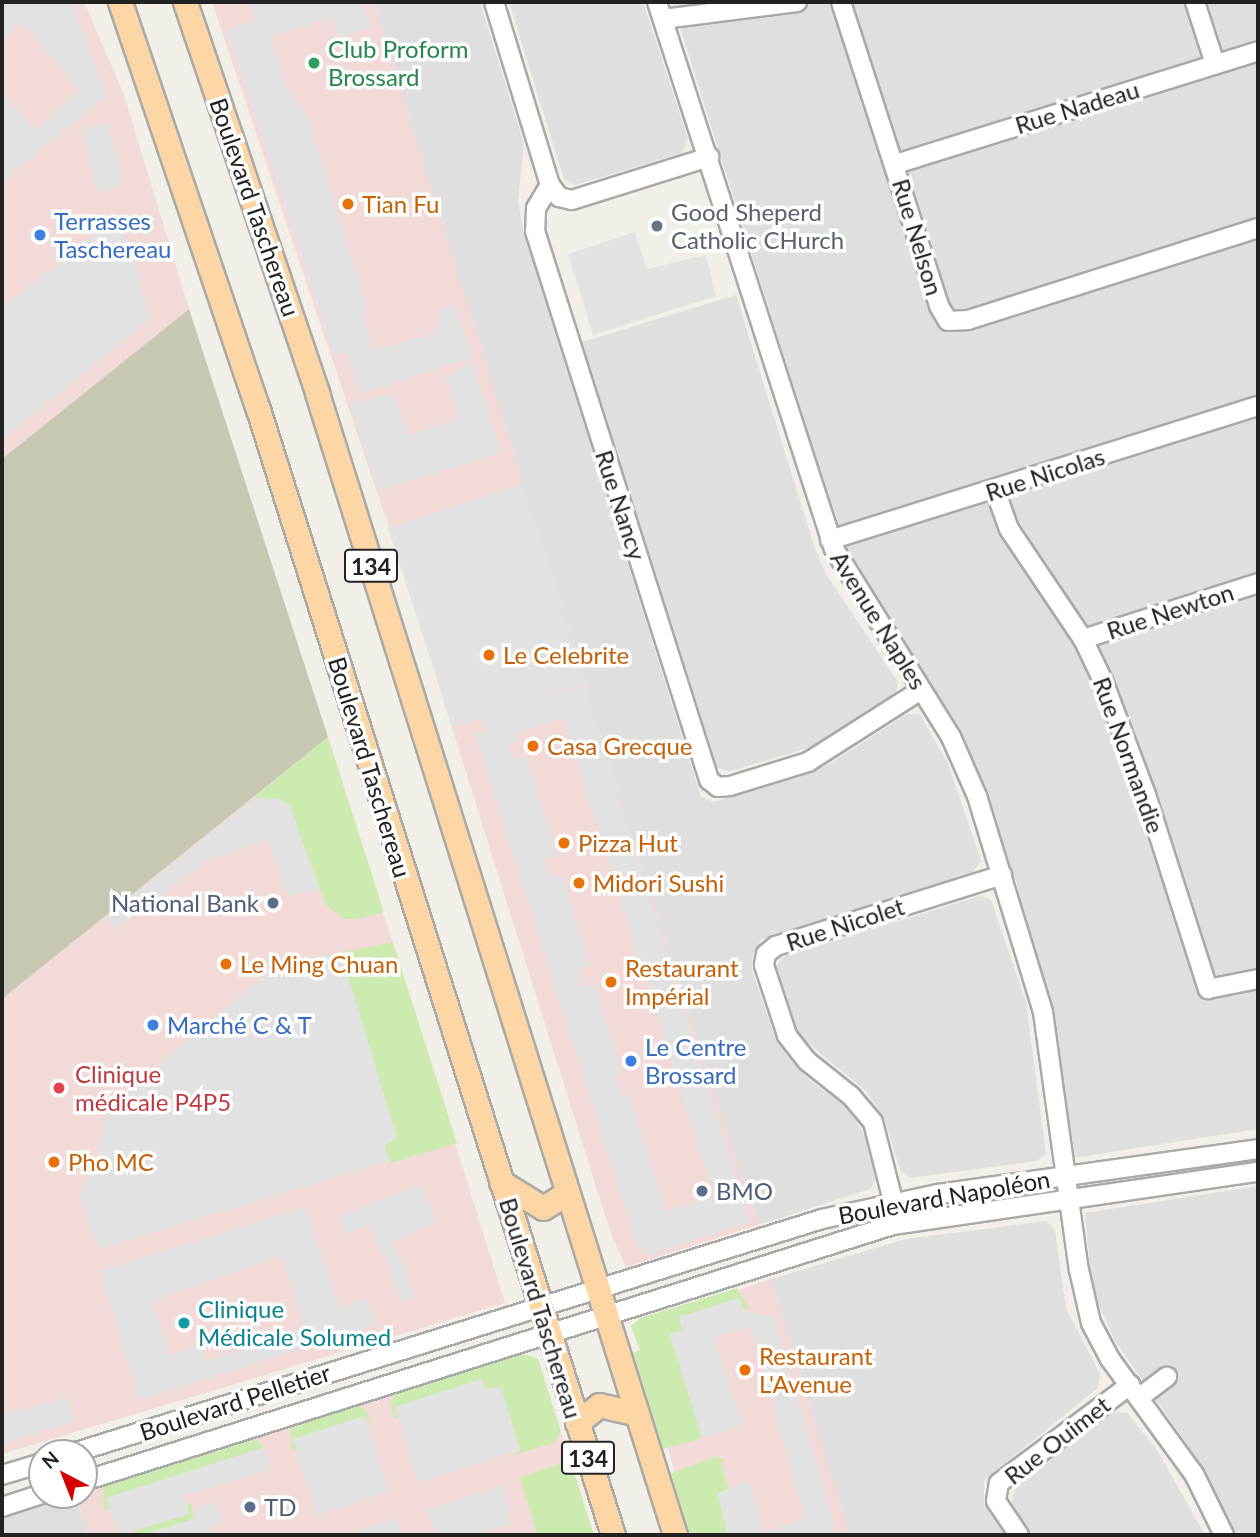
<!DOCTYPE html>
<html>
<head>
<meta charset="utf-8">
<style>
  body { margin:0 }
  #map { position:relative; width:1260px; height:1537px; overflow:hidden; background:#f2efe9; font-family:Lato,sans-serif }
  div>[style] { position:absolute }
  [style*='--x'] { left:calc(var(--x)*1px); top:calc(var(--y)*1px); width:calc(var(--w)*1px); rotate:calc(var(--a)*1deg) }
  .residential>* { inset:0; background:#e0dfdf }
  .commercial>* { inset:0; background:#f2dad9 }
  .construction>* { inset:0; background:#c7c7b4 }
  .grass>* { inset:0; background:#cdebb0 }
  .parking>* { inset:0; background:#e2e2e2; transform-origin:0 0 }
  .roads { filter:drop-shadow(2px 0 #a9a9a9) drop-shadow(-2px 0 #a9a9a9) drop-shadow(0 2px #a9a9a9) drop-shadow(0 -2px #a9a9a9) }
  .minor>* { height:18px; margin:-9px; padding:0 9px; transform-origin:9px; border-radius:9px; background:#fff }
  .major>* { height:23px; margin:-11.5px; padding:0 11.5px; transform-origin:11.5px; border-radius:11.5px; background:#fcd6a4 }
  .dots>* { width:19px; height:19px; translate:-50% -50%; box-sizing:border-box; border:4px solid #fff; border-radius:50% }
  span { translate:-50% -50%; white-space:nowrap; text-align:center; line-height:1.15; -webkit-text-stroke:7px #fff; paint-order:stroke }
  .shield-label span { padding:2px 5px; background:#fff; border:2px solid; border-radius:5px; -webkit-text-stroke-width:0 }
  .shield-label { font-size:23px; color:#222; font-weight:700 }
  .leisure-label { font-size:24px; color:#27864d }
  .left { translate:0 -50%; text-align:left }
  .street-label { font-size:24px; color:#222 }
  .food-label { font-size:24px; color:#c56008 }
  .worship-label { font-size:24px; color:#5b616d }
  .shop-label { font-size:24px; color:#366cbe }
  .service-label { font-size:24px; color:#4e5e75 }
  .right { translate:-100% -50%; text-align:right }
  .health-label { font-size:24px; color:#be3a42 }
  .culture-label { font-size:24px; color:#0d838f }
  .frame { position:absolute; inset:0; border:4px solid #222; pointer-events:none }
  .north { position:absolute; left:28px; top:1439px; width:70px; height:70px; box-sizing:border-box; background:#fff; border:2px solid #a7a7a7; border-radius:50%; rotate:318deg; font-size:19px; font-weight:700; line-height:28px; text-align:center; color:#222 }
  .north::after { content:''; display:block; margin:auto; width:24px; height:32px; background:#d40000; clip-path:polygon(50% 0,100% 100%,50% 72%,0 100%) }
</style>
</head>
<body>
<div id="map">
  <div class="residential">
    <i style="clip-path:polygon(374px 2px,480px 2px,524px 144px,518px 201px,523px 230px,701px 797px,714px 802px,828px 765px,907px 714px,920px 714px,948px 764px,981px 860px,973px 872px,761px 940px,753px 954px,752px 970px,773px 1032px,788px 1057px,808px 1079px,846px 1107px,867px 1138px,876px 1179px,870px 1189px,758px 1225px,651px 897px)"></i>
    <i style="clip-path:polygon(509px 2px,643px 2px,688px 139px,682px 153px,575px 185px,564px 179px)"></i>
    <i style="clip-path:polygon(672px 2px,1258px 2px,1258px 1129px,1073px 1158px,1017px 884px,956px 728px,853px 561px,834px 515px)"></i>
    <i style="clip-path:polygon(736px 295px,815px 549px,826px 574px,898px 682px,895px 694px,814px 746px,728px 772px,717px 767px,582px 342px)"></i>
    <i style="clip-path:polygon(980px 896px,991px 900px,1026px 1002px,1046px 1154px,1037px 1161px,910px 1178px,900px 1170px,885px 1119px,866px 1091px,801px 1037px,784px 1005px,776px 966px,784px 956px)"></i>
    <i style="clip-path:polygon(1258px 1186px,1258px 1535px,1233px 1535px,1189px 1447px,1115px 1341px,1092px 1289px,1085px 1213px)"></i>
    <i style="clip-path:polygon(1046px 1221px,1055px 1230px,1066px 1308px,1100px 1374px,1098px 1388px,984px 1480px,984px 1506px,1005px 1535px,849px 1533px,771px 1279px,906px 1239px)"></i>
    <i style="clip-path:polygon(1113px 1412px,1127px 1413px,1157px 1450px,1205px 1535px,1033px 1535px,1011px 1505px,1016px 1484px)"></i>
    <i style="clip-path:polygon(66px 1497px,77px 1501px,88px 1535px,2px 1535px,2px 1518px)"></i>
  </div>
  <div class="commercial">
    <i style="clip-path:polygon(2px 2px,84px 2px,123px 92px,189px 309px,2px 459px)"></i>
    <i style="clip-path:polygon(212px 2px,374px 2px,651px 897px,758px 1225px,626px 1267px,610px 1231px,392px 537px)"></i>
    <i style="clip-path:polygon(328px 737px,505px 1303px,2px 1454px,2px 999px)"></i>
    <i style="clip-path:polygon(771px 1279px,849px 1532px,856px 1535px,691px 1535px,637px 1332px,646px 1322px)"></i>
    <i style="clip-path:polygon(524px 1354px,538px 1359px,594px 1535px,88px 1535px,77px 1501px,66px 1497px,84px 1495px,84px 1491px,103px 1485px)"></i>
  </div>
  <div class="construction">
    <i style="clip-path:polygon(189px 309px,328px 737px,2px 999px,2px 459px)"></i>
  </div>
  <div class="grass">
    <i style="clip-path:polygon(328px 737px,384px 912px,358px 919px,344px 919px,325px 904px,290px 806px,254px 798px)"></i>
    <i style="clip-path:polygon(393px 942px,457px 1143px,391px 1163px,384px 1146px,397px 1138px,341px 953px)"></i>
    <i style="clip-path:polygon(737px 1288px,749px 1309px,744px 1311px,739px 1299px,679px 1317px,683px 1330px,670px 1335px,702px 1438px,663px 1449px,633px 1353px,640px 1350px,631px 1326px,640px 1318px)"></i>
    <i style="clip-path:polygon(524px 1354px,538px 1359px,561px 1432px,554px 1443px,510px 1456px,520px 1451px,501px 1387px,485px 1389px,482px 1379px,395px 1408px,398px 1419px,394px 1418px,390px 1403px,397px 1392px)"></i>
    <i style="clip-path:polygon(359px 1404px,368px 1413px,371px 1428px,365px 1416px,294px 1439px,297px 1451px,291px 1448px,291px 1426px)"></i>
    <i style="clip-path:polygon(254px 1438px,265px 1447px,107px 1498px,110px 1510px,104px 1509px,103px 1485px)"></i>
    <i style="clip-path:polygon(717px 1456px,724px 1461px,721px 1463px,729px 1490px,718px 1493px,727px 1535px,690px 1535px,671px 1473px)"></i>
    <i style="clip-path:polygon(562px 1463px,573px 1469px,594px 1535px,537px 1535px,520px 1477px)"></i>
    <i style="clip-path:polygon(186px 1502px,191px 1504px,194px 1519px,142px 1535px,122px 1535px,189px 1514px)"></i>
  </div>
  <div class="parking">
    <i style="clip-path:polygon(2px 2px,72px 2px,106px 96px,2px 182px,2px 93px,36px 130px,79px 90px,22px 22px,2px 39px)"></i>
    <i style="clip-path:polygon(249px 2px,364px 2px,371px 27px,340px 38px,331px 18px,270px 37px,285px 82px,309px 123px,366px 303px,363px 319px,374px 350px,433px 334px,442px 309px,455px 304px,472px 358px,360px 394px,348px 353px,335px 357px,227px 31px,255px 20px)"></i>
    <i style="left:108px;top:123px;width:64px;height:27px;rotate:76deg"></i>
    <i style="clip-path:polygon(113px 221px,133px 245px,149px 320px,2px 440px,2px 308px)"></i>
    <i style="clip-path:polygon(635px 232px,647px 269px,706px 255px,716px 296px,593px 335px,568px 254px)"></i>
    <i style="clip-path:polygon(472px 361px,501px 453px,379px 491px,349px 402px,393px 395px,409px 435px,459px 418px,446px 378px)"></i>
    <i style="left:523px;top:484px;width:210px;height:142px;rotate:72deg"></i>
    <i style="clip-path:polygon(evenodd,585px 686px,750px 1222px,648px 1256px,645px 1247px,638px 1248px,475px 734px,486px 730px,482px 718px,585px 686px,563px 718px,714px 1196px,665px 1211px,630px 1095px,623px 1096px,617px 1076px,622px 1074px,595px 984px,584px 987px,579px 969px,590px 965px,562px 874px,550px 878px,544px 860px,557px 856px,526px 756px,514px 759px,509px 744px,518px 741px,516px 733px,563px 718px)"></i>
    <i style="clip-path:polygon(255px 798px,279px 799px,290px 806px,319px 889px,288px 897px,268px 840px,207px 861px,115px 930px,104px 918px)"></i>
    <i style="clip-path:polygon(341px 953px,397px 1138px,384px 1146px,390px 1161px,99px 1249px,79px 1197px,98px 1154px,105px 1110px,269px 972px,288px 962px)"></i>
    <i style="clip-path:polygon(420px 1185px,437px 1222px,393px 1241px,416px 1296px,403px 1302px,370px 1224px,346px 1234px,339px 1216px)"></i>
    <i style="clip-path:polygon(evenodd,305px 1207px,340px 1308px,366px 1298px,376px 1325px,140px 1400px,100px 1271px,305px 1207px,281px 1256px,305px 1327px,207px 1361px,201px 1344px,170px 1355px,152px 1301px,281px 1256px)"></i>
    <i style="clip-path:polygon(739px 1298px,744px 1311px,774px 1317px,837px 1535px,727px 1535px,718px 1493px,748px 1481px,764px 1532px,805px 1519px,751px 1326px,714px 1338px,743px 1425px,702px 1438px,670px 1334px,683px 1330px,679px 1317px)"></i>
    <i style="clip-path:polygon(482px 1379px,485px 1390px,501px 1387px,520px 1450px,418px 1483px,395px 1407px)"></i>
    <i style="clip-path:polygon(67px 1397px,74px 1421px,2px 1444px,2px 1415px)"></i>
    <i style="left:365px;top:1416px;width:80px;height:76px;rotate:72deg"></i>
    <i style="clip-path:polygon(265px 1447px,271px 1469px,184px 1496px,189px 1514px,118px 1535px,107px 1498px)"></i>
    <i style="clip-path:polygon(505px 1485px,511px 1524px,475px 1535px,436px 1535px,428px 1509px)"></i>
    <i style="clip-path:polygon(216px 1502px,223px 1524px,211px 1527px,213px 1535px,142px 1535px,194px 1519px,192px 1510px)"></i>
    <i style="clip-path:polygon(398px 1518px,403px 1535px,342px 1535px)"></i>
  </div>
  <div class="roads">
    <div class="minor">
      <i style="--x:494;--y:2;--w:191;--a:73"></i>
      <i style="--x:550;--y:185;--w:27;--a:121"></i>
      <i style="--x:536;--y:208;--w:23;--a:92"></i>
      <i style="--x:535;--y:231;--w:576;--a:72.41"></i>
      <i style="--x:709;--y:780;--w:11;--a:38"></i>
      <i style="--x:718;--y:787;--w:12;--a:-5"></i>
      <i style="--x:730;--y:786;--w:82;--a:-17.1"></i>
      <i style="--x:808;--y:762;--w:134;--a:-32.5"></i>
      <i style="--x:657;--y:2;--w:575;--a:72.07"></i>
      <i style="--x:834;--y:549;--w:221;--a:58.1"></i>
      <i style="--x:951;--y:737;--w:64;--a:66.2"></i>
      <i style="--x:977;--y:796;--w:226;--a:73"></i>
      <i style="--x:1043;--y:1012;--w:260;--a:82.1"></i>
      <i style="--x:1079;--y:1270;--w:54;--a:77.2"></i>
      <i style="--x:1091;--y:1323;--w:41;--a:62.2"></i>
      <i style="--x:1110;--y:1359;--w:142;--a:53.9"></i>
      <i style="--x:1194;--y:1474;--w:68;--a:63.8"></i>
      <i style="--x:841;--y:2;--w:319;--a:72.1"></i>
      <i style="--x:939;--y:306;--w:17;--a:59"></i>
      <i style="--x:948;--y:321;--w:20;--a:-3"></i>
      <i style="--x:968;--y:320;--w:304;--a:-17.6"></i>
      <i style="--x:1195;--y:2;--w:65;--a:72.1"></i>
      <i style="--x:663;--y:19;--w:135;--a:-7.2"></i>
      <i style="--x:896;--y:164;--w:379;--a:-17.3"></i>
      <i style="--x:550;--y:185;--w:15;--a:53"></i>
      <i style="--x:559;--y:197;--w:13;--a:13"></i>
      <i style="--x:572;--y:200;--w:144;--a:-17.4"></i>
      <i style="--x:995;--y:490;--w:41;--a:70.3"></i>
      <i style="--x:1009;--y:529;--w:133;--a:56.1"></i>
      <i style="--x:1083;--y:639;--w:49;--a:64.5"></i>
      <i style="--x:1104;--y:683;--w:120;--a:69.4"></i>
      <i style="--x:1146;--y:795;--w:204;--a:72.3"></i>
      <i style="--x:1208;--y:989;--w:51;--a:-11.3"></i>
      <i style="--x:830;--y:540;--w:448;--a:-17.4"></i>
      <i style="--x:1083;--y:639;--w:184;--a:-17.7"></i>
      <i style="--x:893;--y:1201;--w:81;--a:-104.2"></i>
      <i style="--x:873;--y:1122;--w:34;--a:-130"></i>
      <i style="--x:851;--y:1096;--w:56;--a:-141.5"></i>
      <i style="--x:807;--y:1061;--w:33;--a:-128"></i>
      <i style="--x:787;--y:1035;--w:74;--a:-108.2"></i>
      <i style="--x:764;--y:965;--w:11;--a:-80"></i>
      <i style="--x:766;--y:954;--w:13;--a:-39"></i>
      <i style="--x:776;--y:946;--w:237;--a:-17.4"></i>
      <i style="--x:1140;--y:1397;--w:34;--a:-37"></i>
      <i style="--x:73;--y:1453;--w:785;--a:-17.35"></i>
      <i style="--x:822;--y:1219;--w:119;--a:-12.2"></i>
      <i style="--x:938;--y:1194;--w:323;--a:-8"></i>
      <i style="--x:2;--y:1475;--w:42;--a:-16.7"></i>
      <i style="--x:84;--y:1481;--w:849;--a:-17.56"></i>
      <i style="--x:893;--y:1225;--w:369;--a:-8.3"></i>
      <i style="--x:2;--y:1507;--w:42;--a:-18"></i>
      <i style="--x:1019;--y:1535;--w:41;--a:-124.1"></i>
      <i style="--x:996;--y:1501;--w:18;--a:-81"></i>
      <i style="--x:999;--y:1483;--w:164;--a:-36.8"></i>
    </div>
    <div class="major">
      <i style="--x:120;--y:2;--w:430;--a:71.3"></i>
      <i style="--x:258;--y:409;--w:1181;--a:72.5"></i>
      <i style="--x:185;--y:2;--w:413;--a:71.3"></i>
      <i style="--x:317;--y:393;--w:1197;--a:72.59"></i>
      <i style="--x:501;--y:1182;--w:49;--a:31.8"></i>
      <i style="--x:543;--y:1208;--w:28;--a:-32"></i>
      <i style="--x:577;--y:1423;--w:28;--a:-39"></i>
      <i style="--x:599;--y:1405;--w:39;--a:13"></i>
    </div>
  </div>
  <div class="dots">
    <i style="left:314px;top:63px;background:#2e9e5b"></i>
    <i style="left:348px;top:204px;background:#e8710a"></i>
    <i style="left:657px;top:226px;background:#6b7280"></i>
    <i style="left:40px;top:235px;background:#3f7fe0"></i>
    <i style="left:489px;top:655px;background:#e8710a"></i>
    <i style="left:533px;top:746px;background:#e8710a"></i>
    <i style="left:564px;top:843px;background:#e8710a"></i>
    <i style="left:579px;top:883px;background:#e8710a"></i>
    <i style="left:273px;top:903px;background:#5c6f8a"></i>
    <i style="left:226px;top:964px;background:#e8710a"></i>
    <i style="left:611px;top:982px;background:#e8710a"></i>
    <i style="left:153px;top:1025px;background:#3f7fe0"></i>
    <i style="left:631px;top:1061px;background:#3f7fe0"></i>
    <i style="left:59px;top:1088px;background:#e0444e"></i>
    <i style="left:54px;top:1162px;background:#e8710a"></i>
    <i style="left:702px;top:1191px;background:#5c6f8a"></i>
    <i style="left:184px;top:1323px;background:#0f9aa8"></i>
    <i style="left:745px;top:1370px;background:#e8710a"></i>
    <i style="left:250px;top:1507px;background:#5c6f8a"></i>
  </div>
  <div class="shield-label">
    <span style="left:371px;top:566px">134</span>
    <span style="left:588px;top:1458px">134</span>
  </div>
  <div class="leisure-label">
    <span class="left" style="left:328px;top:63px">Club Proform<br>Brossard</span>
  </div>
  <div class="street-label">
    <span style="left:1077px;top:107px;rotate:-17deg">Rue Nadeau</span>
    <span style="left:255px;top:207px;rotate:71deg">Boulevard Taschereau</span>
    <span style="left:918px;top:237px;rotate:73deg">Rue Nelson</span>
    <span style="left:1045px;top:474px;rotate:-18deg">Rue Nicolas</span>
    <span style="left:621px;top:505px;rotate:72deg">Rue Nancy</span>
    <span style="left:1170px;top:611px;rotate:-18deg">Rue Newton</span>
    <span style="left:879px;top:620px;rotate:58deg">Avenue Naples</span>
    <span style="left:1129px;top:755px;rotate:70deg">Rue Normandie</span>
    <span style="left:370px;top:767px;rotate:73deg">Boulevard Taschereau</span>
    <span style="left:845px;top:924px;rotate:-18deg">Rue Nicolet</span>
    <span style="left:944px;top:1197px;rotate:-10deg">Boulevard Napoléon</span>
    <span style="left:541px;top:1308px;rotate:73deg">Boulevard Taschereau</span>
    <span style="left:235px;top:1402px;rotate:-18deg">Boulevard Pelletier</span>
    <span style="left:1057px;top:1440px;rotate:-38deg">Rue Ouimet</span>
  </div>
  <div class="food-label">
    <span class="left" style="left:362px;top:204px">Tian Fu</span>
    <span class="left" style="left:503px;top:655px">Le Celebrite</span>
    <span class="left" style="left:547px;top:746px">Casa Grecque</span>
    <span class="left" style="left:578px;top:843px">Pizza Hut</span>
    <span class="left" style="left:593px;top:883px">Midori Sushi</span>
    <span class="left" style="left:240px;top:964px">Le Ming Chuan</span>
    <span class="left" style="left:625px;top:982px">Restaurant<br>Impérial</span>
    <span class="left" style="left:68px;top:1162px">Pho MC</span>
    <span class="left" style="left:759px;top:1370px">Restaurant<br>L'Avenue</span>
  </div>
  <div class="worship-label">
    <span class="left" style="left:671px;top:226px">Good Sheperd<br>Catholic CHurch</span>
  </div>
  <div class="shop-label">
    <span class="left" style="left:54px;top:235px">Terrasses<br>Taschereau</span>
    <span class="left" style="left:167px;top:1025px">Marché C &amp; T</span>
    <span class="left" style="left:645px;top:1061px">Le Centre<br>Brossard</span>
  </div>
  <div class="service-label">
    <span class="right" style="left:259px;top:903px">National Bank</span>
    <span class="left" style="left:716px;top:1191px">BMO</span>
    <span class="left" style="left:264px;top:1507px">TD</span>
  </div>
  <div class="health-label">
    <span class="left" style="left:75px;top:1088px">Clinique<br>médicale P4P5</span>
  </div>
  <div class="culture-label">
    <span class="left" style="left:198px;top:1323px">Clinique<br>Médicale Solumed</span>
  </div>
  <div class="frame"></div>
  <div class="north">N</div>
</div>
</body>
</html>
